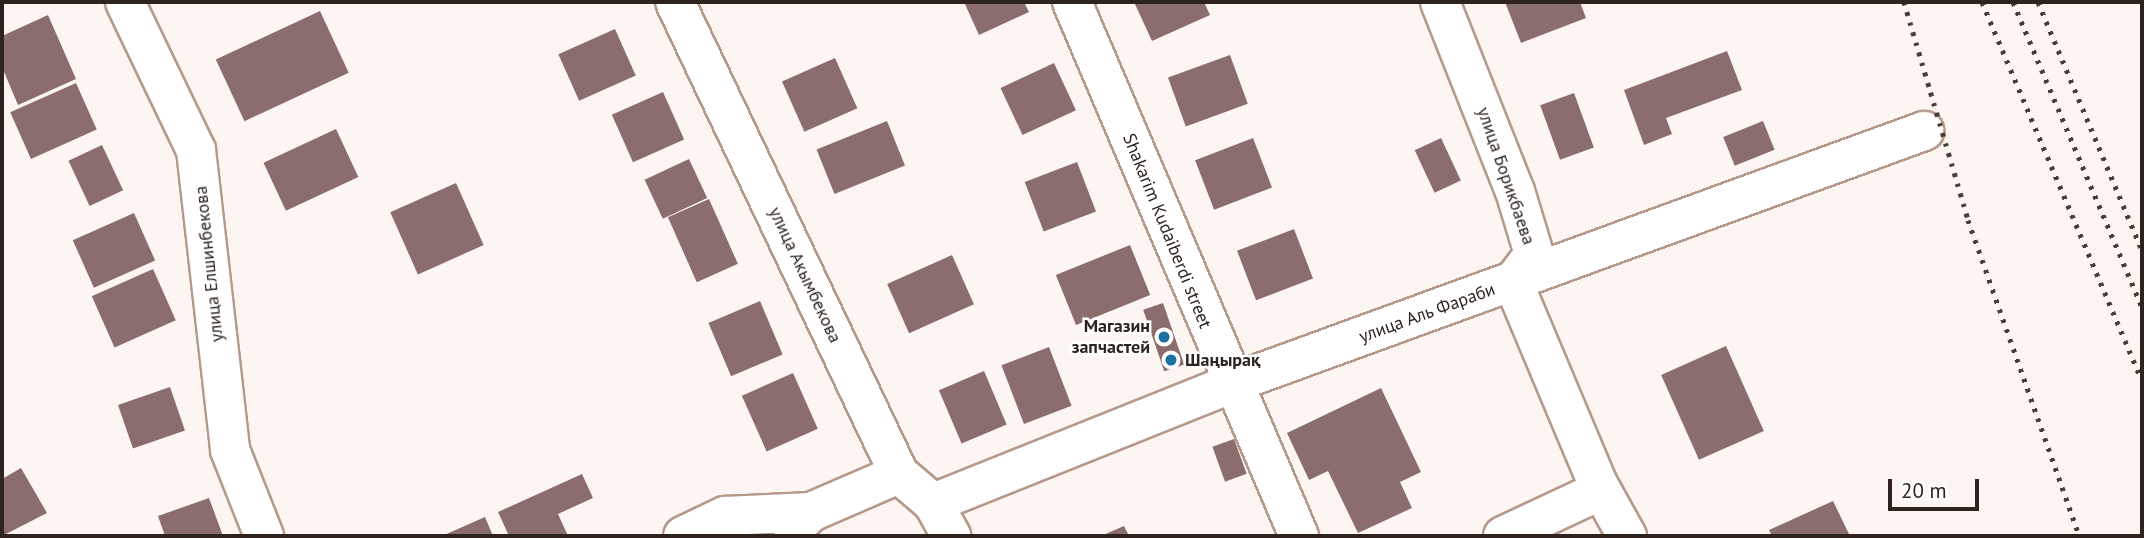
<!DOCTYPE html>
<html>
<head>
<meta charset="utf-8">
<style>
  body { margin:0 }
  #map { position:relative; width:2144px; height:538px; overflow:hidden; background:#fcf5f2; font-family:"PT Sans",sans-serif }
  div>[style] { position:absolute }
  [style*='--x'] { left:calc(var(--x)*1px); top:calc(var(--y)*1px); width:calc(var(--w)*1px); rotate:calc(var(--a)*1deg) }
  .building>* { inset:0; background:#8c6d6e; transform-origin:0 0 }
  .roads { filter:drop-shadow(2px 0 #b5998a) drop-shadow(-2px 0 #b5998a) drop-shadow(0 2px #b5998a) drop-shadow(0 -2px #b5998a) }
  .minor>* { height:38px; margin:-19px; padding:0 19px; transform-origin:19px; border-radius:19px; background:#fff }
  .rail>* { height:5px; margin-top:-2.5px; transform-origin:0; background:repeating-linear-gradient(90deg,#483e38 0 3.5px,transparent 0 10.5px) }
  .dots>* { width:19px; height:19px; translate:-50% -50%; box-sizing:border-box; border:4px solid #fff; border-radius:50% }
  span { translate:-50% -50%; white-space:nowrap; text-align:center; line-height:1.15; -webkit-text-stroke:5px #fff; paint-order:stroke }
  .street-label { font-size:18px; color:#2e231d }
  .poi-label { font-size:18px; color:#2e231d; font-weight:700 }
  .right { translate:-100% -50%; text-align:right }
  .left { translate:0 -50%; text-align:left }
  .frame { position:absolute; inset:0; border:4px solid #2e231d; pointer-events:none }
  .scale { position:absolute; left:1888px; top:479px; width:91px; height:32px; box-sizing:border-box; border:4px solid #2e231d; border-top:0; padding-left:9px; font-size:21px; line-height:24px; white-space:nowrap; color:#2e231d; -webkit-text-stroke:5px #fff; paint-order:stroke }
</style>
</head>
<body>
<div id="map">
  <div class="building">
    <i style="clip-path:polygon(964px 2px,1024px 2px,1029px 12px,979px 35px)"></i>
    <i style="clip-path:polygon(1134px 2px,1204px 2px,1210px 15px,1152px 41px)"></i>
    <i style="clip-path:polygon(1505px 2px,1580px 2px,1586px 18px,1521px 43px)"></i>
    <i style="left:320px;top:11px;width:68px;height:115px;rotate:65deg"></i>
    <i style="clip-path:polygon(48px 15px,76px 79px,18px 105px,2px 67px,2px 36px)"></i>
    <i style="left:615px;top:29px;width:51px;height:62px;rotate:66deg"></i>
    <i style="clip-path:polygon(1727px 51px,1742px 90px,1666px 118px,1672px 134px,1644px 145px,1624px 90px)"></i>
    <i style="left:1230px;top:55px;width:52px;height:66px;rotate:70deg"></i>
    <i style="left:835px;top:58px;width:55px;height:58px;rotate:66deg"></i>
    <i style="left:1054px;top:63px;width:52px;height:59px;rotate:65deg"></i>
    <i style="left:76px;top:83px;width:51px;height:72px;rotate:66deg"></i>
    <i style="left:663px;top:92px;width:52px;height:56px;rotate:66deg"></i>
    <i style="left:1574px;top:93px;width:58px;height:36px;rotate:70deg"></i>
    <i style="left:887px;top:121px;width:48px;height:76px;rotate:68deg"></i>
    <i style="left:1763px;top:121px;width:31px;height:43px;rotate:68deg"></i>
    <i style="left:336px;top:129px;width:53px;height:80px;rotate:65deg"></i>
    <i style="left:1253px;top:138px;width:53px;height:62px;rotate:69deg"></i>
    <i style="left:1441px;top:138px;width:47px;height:29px;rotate:65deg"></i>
    <i style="left:102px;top:145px;width:50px;height:37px;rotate:65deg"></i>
    <i style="left:689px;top:159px;width:43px;height:49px;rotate:65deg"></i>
    <i style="left:1077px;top:162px;width:53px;height:56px;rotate:69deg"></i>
    <i style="left:456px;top:183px;width:68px;height:72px;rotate:66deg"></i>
    <i style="left:709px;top:199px;width:71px;height:45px;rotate:66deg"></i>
    <i style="left:134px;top:213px;width:52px;height:67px;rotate:66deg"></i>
    <i style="left:1294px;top:229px;width:53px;height:61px;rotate:69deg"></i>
    <i style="left:1130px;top:245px;width:54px;height:80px;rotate:68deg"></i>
    <i style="left:952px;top:255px;width:54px;height:71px;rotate:66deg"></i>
    <i style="left:153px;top:269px;width:56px;height:67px;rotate:66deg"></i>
    <i style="left:760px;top:301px;width:58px;height:56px;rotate:67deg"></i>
    <i style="left:1163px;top:303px;width:65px;height:21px;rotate:71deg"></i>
    <i style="left:1726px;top:346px;width:93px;height:71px;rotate:66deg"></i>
    <i style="left:1049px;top:347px;width:63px;height:51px;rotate:69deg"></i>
    <i style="left:984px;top:371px;width:58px;height:49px;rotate:67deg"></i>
    <i style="left:793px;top:373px;width:61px;height:56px;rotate:66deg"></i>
    <i style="left:170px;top:387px;width:46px;height:55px;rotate:71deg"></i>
    <i style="clip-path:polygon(1381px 388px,1421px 472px,1400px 482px,1412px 508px,1358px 533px,1328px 471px,1309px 480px,1287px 433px)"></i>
    <i style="left:1234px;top:439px;width:37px;height:23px;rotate:70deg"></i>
    <i style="clip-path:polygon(21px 468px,47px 513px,2px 536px,2px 479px)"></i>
    <i style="clip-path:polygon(582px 474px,593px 498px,558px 514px,568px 536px,509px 536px,498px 512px)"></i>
    <i style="clip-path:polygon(209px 498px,223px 536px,165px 536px,158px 516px)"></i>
    <i style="clip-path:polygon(1833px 501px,1850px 536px,1772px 536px,1769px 530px)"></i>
    <i style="clip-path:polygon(485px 517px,493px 536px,442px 536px)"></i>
    <i style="clip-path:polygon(1124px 526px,1129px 536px,1101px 536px)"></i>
  </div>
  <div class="roads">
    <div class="minor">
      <i style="--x:125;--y:2;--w:164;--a:64.4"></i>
      <i style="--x:196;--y:150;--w:302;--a:83.5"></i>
      <i style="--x:230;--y:450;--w:92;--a:68.4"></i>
      <i style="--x:675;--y:2;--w:522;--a:64.61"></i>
      <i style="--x:899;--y:474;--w:45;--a:40.5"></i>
      <i style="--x:933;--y:503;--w:38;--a:61"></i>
      <i style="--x:1072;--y:2;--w:580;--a:66.97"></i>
      <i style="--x:1440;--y:2;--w:203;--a:68.4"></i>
      <i style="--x:1515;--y:191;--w:66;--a:73.2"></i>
      <i style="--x:1534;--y:254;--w:35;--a:127"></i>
      <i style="--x:1513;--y:282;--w:219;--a:67.2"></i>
      <i style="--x:1598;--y:484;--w:60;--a:60.9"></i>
      <i style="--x:933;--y:503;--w:320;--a:-21.8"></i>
      <i style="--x:1230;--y:384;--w:739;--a:-20.03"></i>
      <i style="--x:793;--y:529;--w:25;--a:-43"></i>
      <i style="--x:811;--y:512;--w:96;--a:-23.4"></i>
      <i style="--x:683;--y:536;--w:47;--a:-25.5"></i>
      <i style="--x:725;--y:516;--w:86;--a:-2.7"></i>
      <i style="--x:1503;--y:536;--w:108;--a:-25.1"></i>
    </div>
  </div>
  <div class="rail">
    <i style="--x:1904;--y:2;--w:227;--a:73.6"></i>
    <i style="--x:1968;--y:220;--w:335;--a:70.6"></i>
    <i style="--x:1982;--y:2;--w:410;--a:67.1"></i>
    <i style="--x:2013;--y:2;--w:332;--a:67.1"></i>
    <i style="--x:2038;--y:2;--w:270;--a:67.3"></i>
  </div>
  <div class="dots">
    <i style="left:1164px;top:337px;background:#1b71a1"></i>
    <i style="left:1171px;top:360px;background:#1b71a1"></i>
  </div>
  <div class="street-label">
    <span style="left:1506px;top:176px;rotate:71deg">улица Борикбаева</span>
    <span style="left:1167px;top:231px;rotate:68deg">Shakarim Kudaiberdi street</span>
    <span style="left:209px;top:264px;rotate:-96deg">улица Елшинбекова</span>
    <span style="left:805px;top:275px;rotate:65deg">улица Акымбекова</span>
    <span style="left:1427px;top:313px;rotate:-20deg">улица Аль Фараби</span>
  </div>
  <div class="poi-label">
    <span class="right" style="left:1150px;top:337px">Магазин<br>запчастей</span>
    <span class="left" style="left:1185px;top:360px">Шаңырақ</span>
  </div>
  <div class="frame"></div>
  <div class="scale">20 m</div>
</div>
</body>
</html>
